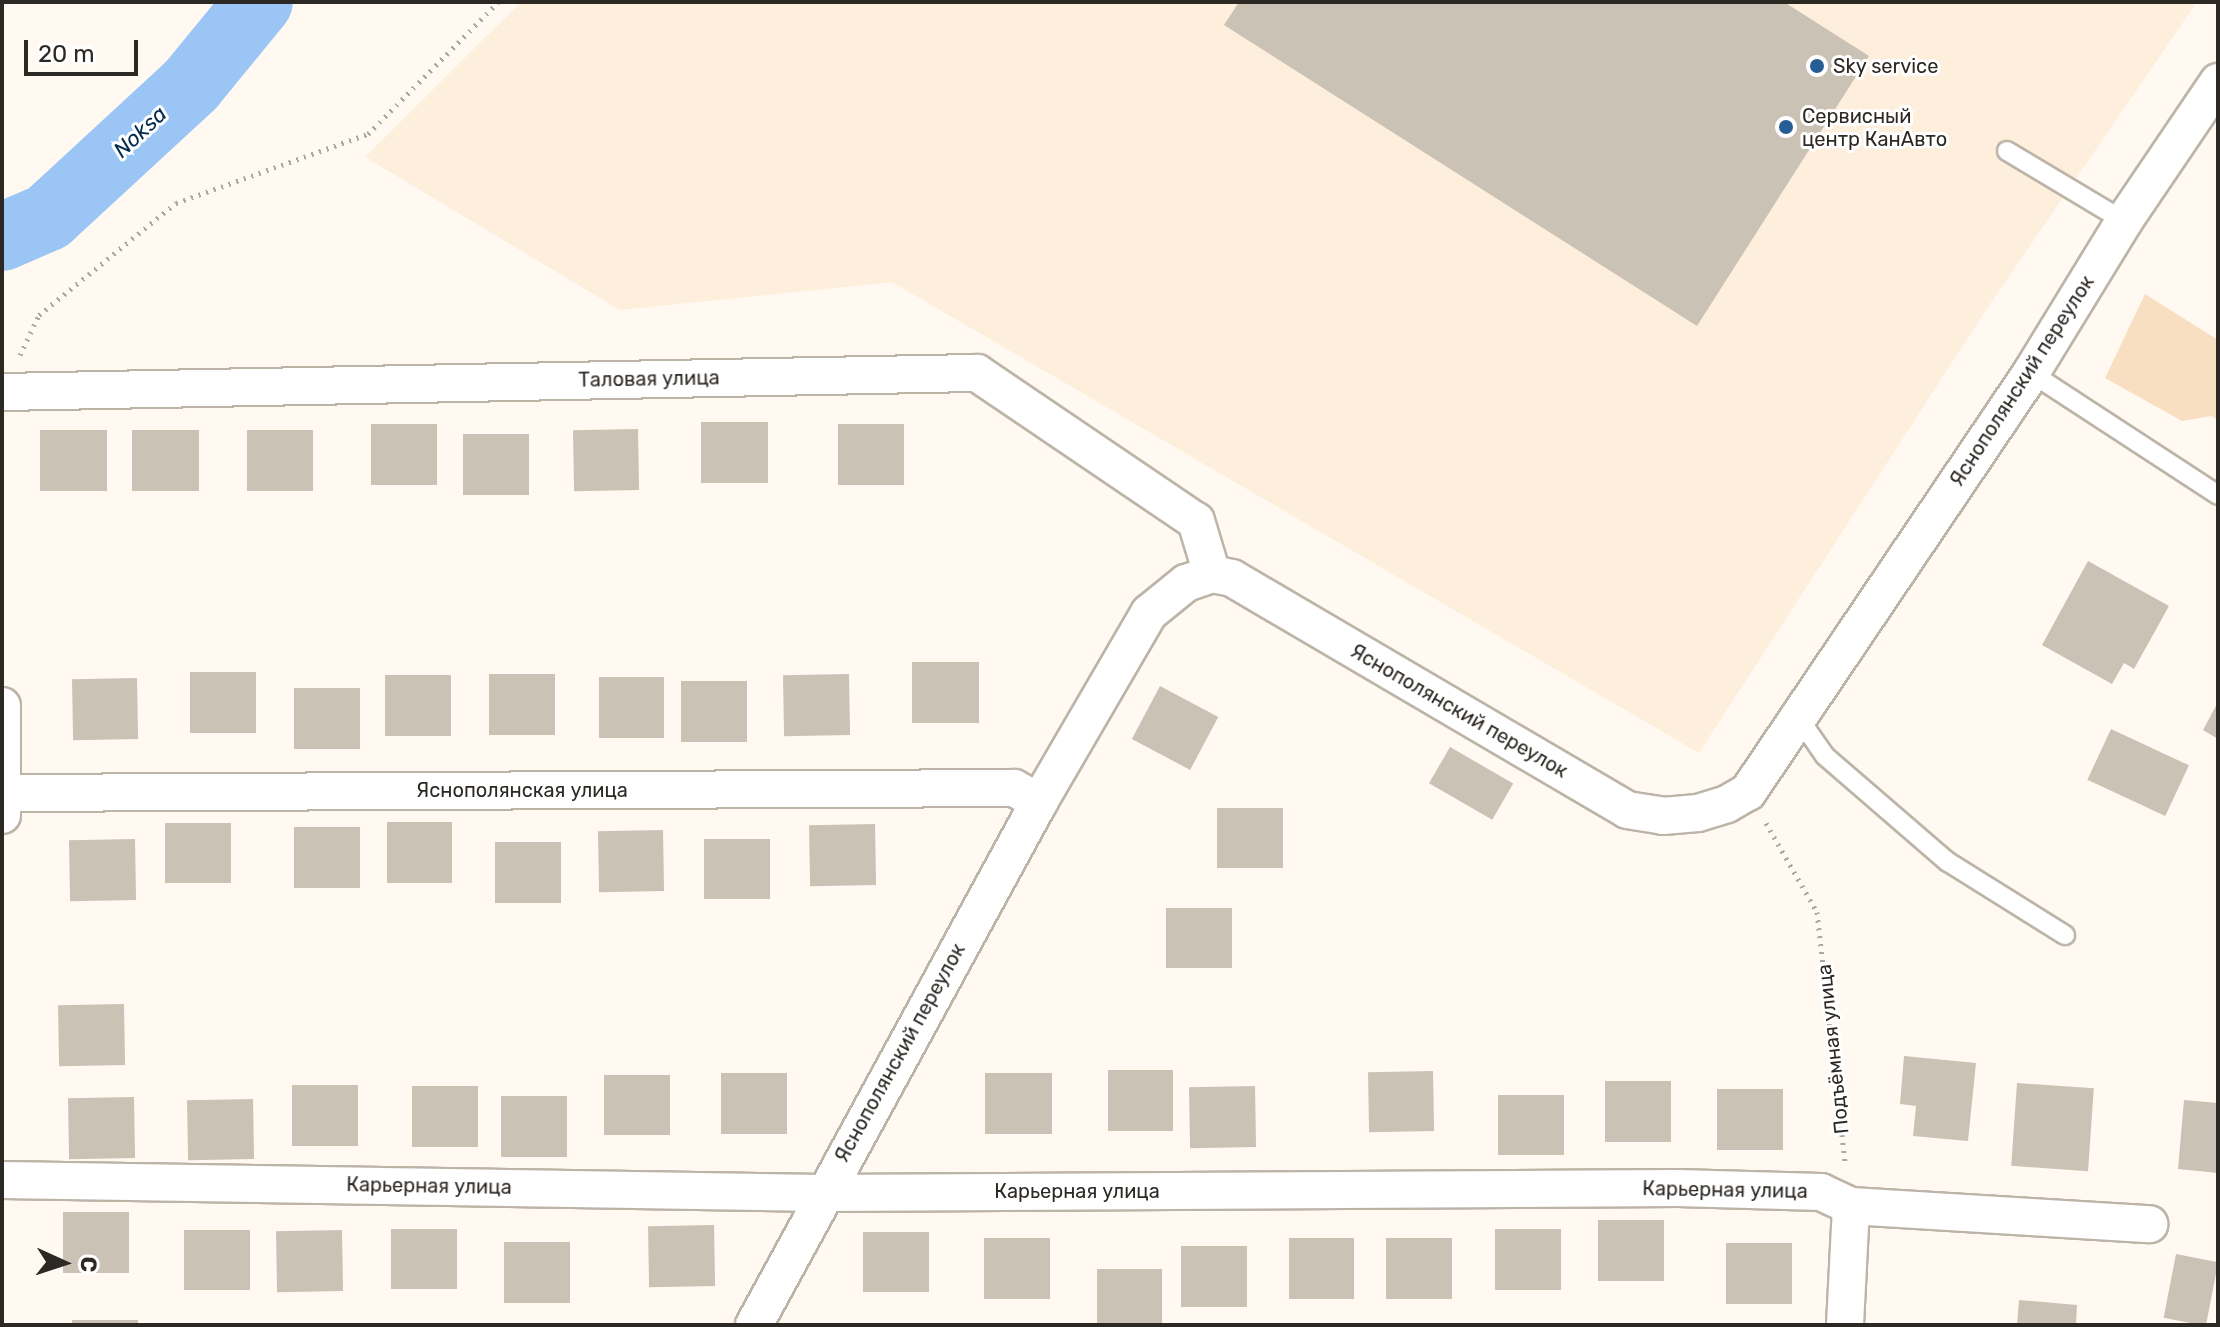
<!DOCTYPE html>
<html>
<head>
<meta charset="utf-8">
<style>
  body { margin:0 }
  #map { position:relative; width:2220px; height:1327px; overflow:hidden; background:#fff9f2; font-family:Rubik,sans-serif }
  div>[style] { position:absolute }
  [style*='--x'] { left:calc(var(--x)*1px); top:calc(var(--y)*1px); width:calc(var(--w)*1px); rotate:calc(var(--a)*1deg) }
  .built>* { inset:0; background:#feeedc }
  .green>* { inset:0; background:#f9dfc1 }
  .river>* { height:68px; margin:-34px; padding:0 34px; transform-origin:34px; border-radius:34px; background:#9ac5f5 }
  .building>* { inset:0; background:#cbc2b6; transform-origin:0 0 }
  .path>* { height:5px; margin-top:-2.5px; transform-origin:0; background:repeating-linear-gradient(90deg,#aca7a1 0 2px,transparent 0 8px) }
  .roads { filter:drop-shadow(2px 0 #bdb4a8) drop-shadow(-2px 0 #bdb4a8) drop-shadow(0 2px #bdb4a8) drop-shadow(0 -2px #bdb4a8) }
  .lane>* { height:18px; margin:-9px; padding:0 9px; transform-origin:9px; border-radius:9px; background:#fff }
  .street>* { height:36px; margin:-18px; padding:0 18px; transform-origin:18px; border-radius:18px; background:#fff }
  .dots>* { width:22px; height:22px; translate:-50% -50%; box-sizing:border-box; border:4px solid #fff; border-radius:50% }
  span { translate:-50% -50%; white-space:nowrap; text-align:center; line-height:1.15; -webkit-text-stroke:6px #fff; paint-order:stroke }
  .poi-label { font-size:20px; color:#2c2824 }
  .left { translate:0 -50%; text-align:left }
  .street-label { font-size:20px; color:#2c2824 }
  .water-label { font-size:22px; color:#022a4f; font-style:italic }
  .frame { position:absolute; inset:0; border:4px solid #2c2824; pointer-events:none }
  .north { position:absolute; left:24px; top:1223px; width:80px; height:80px; -webkit-text-stroke:6px #fff; paint-order:stroke; rotate:93deg; font-size:22px; font-weight:700; line-height:32px; text-align:center; color:#2c2824 }
  .north::after { content:''; display:block; margin:auto; width:28px; height:36px; background:#2c2824; clip-path:polygon(50% 0,100% 100%,50% 72%,0 100%) }
  .scale { position:absolute; left:24px; top:40px; width:114px; height:36px; box-sizing:border-box; border:4px solid #2c2824; border-top:0; padding-left:10px; font-size:24px; line-height:28px; white-space:nowrap; color:#2c2824; -webkit-text-stroke:6px #fff; paint-order:stroke }
</style>
</head>
<body>
<div id="map">
  <div class="built">
    <i style="clip-path:polygon(521px 2px,2197px 2px,1986px 310px,1699px 753px,892px 282px,620px 310px,365px 157px)"></i>
  </div>
  <div class="green">
    <i style="clip-path:polygon(2145px 294px,2218px 340px,2218px 420px,2211px 416px,2182px 421px,2105px 378px)"></i>
  </div>
  <div class="river">
    <i style="--x:2;--y:237;--w:50;--a:-23.5"></i>
    <i style="--x:48;--y:217;--w:195;--a:-42.7"></i>
    <i style="--x:191;--y:85;--w:107;--a:-50.7"></i>
  </div>
  <div class="building">
    <i style="clip-path:polygon(1239px 2px,1784px 2px,1869px 56px,1697px 326px,1224px 25px)"></i>
    <i style="left:701px;top:422px;width:67px;height:61px"></i>
    <i style="left:371px;top:424px;width:66px;height:61px"></i>
    <i style="left:838px;top:424px;width:66px;height:61px"></i>
    <i style="left:638px;top:429px;width:61px;height:65px;rotate:89deg"></i>
    <i style="left:107px;top:430px;width:61px;height:67px;rotate:90deg"></i>
    <i style="left:199px;top:430px;width:61px;height:67px;rotate:90deg"></i>
    <i style="left:247px;top:430px;width:66px;height:61px"></i>
    <i style="left:463px;top:434px;width:66px;height:61px"></i>
    <i style="clip-path:polygon(2088px 561px,2169px 606px,2134px 669px,2124px 663px,2112px 684px,2042px 645px)"></i>
    <i style="left:912px;top:662px;width:67px;height:61px"></i>
    <i style="left:256px;top:672px;width:61px;height:66px;rotate:90deg"></i>
    <i style="left:489px;top:674px;width:66px;height:61px"></i>
    <i style="left:849px;top:674px;width:61px;height:66px;rotate:89deg"></i>
    <i style="left:451px;top:675px;width:61px;height:66px;rotate:90deg"></i>
    <i style="left:599px;top:677px;width:65px;height:61px"></i>
    <i style="left:137px;top:678px;width:61px;height:65px;rotate:89deg"></i>
    <i style="left:747px;top:681px;width:61px;height:66px;rotate:90deg"></i>
    <i style="left:1160px;top:686px;width:66px;height:60px;rotate:28deg"></i>
    <i style="left:294px;top:688px;width:66px;height:61px"></i>
    <i style="clip-path:polygon(2218px 702px,2218px 739px,2203px 730px)"></i>
    <i style="left:2111px;top:729px;width:86px;height:56px;rotate:25deg"></i>
    <i style="left:1450px;top:747px;width:73px;height:42px;rotate:30deg"></i>
    <i style="left:1217px;top:808px;width:66px;height:60px"></i>
    <i style="left:387px;top:822px;width:65px;height:61px"></i>
    <i style="left:165px;top:823px;width:66px;height:60px"></i>
    <i style="left:875px;top:824px;width:61px;height:66px;rotate:89deg"></i>
    <i style="left:294px;top:827px;width:66px;height:61px"></i>
    <i style="left:663px;top:830px;width:61px;height:65px;rotate:89deg"></i>
    <i style="left:135px;top:839px;width:61px;height:66px;rotate:89deg"></i>
    <i style="left:704px;top:839px;width:66px;height:60px"></i>
    <i style="left:495px;top:842px;width:66px;height:61px"></i>
    <i style="left:1232px;top:908px;width:60px;height:66px;rotate:90deg"></i>
    <i style="left:124px;top:1004px;width:61px;height:66px;rotate:89deg"></i>
    <i style="clip-path:polygon(1904px 1056px,1976px 1063px,1968px 1141px,1913px 1136px,1916px 1106px,1900px 1104px)"></i>
    <i style="left:1108px;top:1070px;width:65px;height:61px"></i>
    <i style="left:1433px;top:1071px;width:60px;height:65px;rotate:89deg"></i>
    <i style="left:787px;top:1073px;width:61px;height:66px;rotate:90deg"></i>
    <i style="left:985px;top:1073px;width:67px;height:61px"></i>
    <i style="left:604px;top:1075px;width:66px;height:60px"></i>
    <i style="left:1605px;top:1081px;width:66px;height:61px"></i>
    <i style="left:2017px;top:1083px;width:77px;height:83px;rotate:4deg"></i>
    <i style="left:292px;top:1085px;width:66px;height:61px"></i>
    <i style="left:478px;top:1086px;width:61px;height:66px;rotate:90deg"></i>
    <i style="left:1255px;top:1086px;width:61px;height:66px;rotate:89deg"></i>
    <i style="left:1783px;top:1089px;width:61px;height:66px;rotate:90deg"></i>
    <i style="left:1564px;top:1095px;width:60px;height:66px;rotate:90deg"></i>
    <i style="left:501px;top:1096px;width:66px;height:61px"></i>
    <i style="left:134px;top:1097px;width:61px;height:66px;rotate:89deg"></i>
    <i style="left:253px;top:1099px;width:60px;height:66px;rotate:89deg"></i>
    <i style="clip-path:polygon(2184px 1100px,2218px 1103px,2218px 1173px,2178px 1169px)"></i>
    <i style="left:63px;top:1212px;width:66px;height:61px"></i>
    <i style="left:1598px;top:1220px;width:66px;height:61px"></i>
    <i style="left:714px;top:1225px;width:61px;height:66px;rotate:89deg"></i>
    <i style="left:457px;top:1229px;width:60px;height:66px;rotate:90deg"></i>
    <i style="left:1495px;top:1229px;width:66px;height:61px"></i>
    <i style="left:250px;top:1230px;width:60px;height:66px;rotate:90deg"></i>
    <i style="left:342px;top:1230px;width:61px;height:66px;rotate:89deg"></i>
    <i style="left:863px;top:1232px;width:66px;height:60px"></i>
    <i style="left:984px;top:1238px;width:66px;height:61px"></i>
    <i style="left:1289px;top:1238px;width:65px;height:61px"></i>
    <i style="left:1386px;top:1238px;width:66px;height:61px"></i>
    <i style="left:570px;top:1242px;width:61px;height:66px;rotate:90deg"></i>
    <i style="left:1792px;top:1243px;width:61px;height:66px;rotate:90deg"></i>
    <i style="left:1247px;top:1246px;width:61px;height:66px;rotate:90deg"></i>
    <i style="left:2176px;top:1254px;width:43px;height:65px;rotate:11deg"></i>
    <i style="left:1097px;top:1269px;width:65px;height:56px"></i>
    <i style="clip-path:polygon(2019px 1300px,2077px 1305px,2076px 1325px,2017px 1325px)"></i>
    <i style="left:72px;top:1320px;width:66px;height:5px"></i>
  </div>
  <div class="path">
    <i style="--x:20;--y:355;--w:44;--a:-64.6"></i>
    <i style="--x:39;--y:315;--w:177;--a:-39.3"></i>
    <i style="--x:176;--y:203;--w:204;--a:-19.8"></i>
    <i style="--x:368;--y:134;--w:185;--a:-45.4"></i>
    <i style="--x:1766;--y:823;--w:103;--a:60.2"></i>
    <i style="--x:1817;--y:912;--w:251;--a:83.6"></i>
  </div>
  <div class="roads">
    <div class="lane">
      <i style="--x:2007;--y:151;--w:136;--a:30.9"></i>
      <i style="--x:2031;--y:373;--w:223;--a:33.1"></i>
      <i style="--x:1798;--y:717;--w:47;--a:55.3"></i>
      <i style="--x:1825;--y:756;--w:162;--a:40.8"></i>
      <i style="--x:1948;--y:862;--w:138;--a:32"></i>
    </div>
    <div class="street">
      <i style="--x:2;--y:392;--w:975;--a:-1.12"></i>
      <i style="--x:977;--y:373;--w:264;--a:34.1"></i>
      <i style="--x:1196;--y:521;--w:55;--a:73.2"></i>
      <i style="--x:2;--y:706;--w:109;--a:90"></i>
      <i style="--x:2;--y:793;--w:1012;--a:-0.28"></i>
      <i style="--x:1014;--y:788;--w:29;--a:29"></i>
      <i style="--x:2;--y:1180;--w:821;--a:0.91"></i>
      <i style="--x:823;--y:1193;--w:855;--a:-0.34"></i>
      <i style="--x:1678;--y:1188;--w:143;--a:1.6"></i>
      <i style="--x:1821;--y:1192;--w:33;--a:25"></i>
      <i style="--x:1851;--y:1206;--w:299;--a:3.5"></i>
      <i style="--x:754;--y:1325;--w:596;--a:-61.41"></i>
      <i style="--x:1039;--y:802;--w:219;--a:-59.8"></i>
      <i style="--x:1149;--y:613;--w:48;--a:-39"></i>
      <i style="--x:1186;--y:583;--w:28;--a:-19"></i>
      <i style="--x:1212;--y:574;--w:20;--a:11"></i>
      <i style="--x:1232;--y:578;--w:458;--a:30.4"></i>
      <i style="--x:1627;--y:810;--w:36;--a:9"></i>
      <i style="--x:1663;--y:816;--w:35;--a:-5"></i>
      <i style="--x:1698;--y:813;--w:30;--a:-17"></i>
      <i style="--x:1727;--y:804;--w:24;--a:-30"></i>
      <i style="--x:1748;--y:792;--w:506;--a:-55.96"></i>
      <i style="--x:2031;--y:373;--w:178;--a:-58.5"></i>
      <i style="--x:2124;--y:221;--w:168;--a:-55.9"></i>
      <i style="--x:1845;--y:1325;--w:119;--a:-87.1"></i>
    </div>
  </div>
  <div class="dots">
    <i style="left:1817px;top:66px;background:#265d95"></i>
    <i style="left:1786px;top:127px;background:#265d95"></i>
  </div>
  <div class="poi-label">
    <span class="left" style="left:1833px;top:66px">Sky service</span>
    <span class="left" style="left:1802px;top:128px">Сервисный<br>центр КанАвто</span>
  </div>
  <div class="street-label">
    <span style="left:649px;top:379px;rotate:-1deg">Таловая улица</span>
    <span style="left:2022px;top:381px;rotate:-57deg">Яснополянский переулок</span>
    <span style="left:1459px;top:711px;rotate:30deg">Яснополянский переулок</span>
    <span style="left:522px;top:790px">Яснополянская улица</span>
    <span style="left:1833px;top:1049px;rotate:-96deg">Подъёмная улица</span>
    <span style="left:900px;top:1053px;rotate:-61deg">Яснополянский переулок</span>
    <span style="left:429px;top:1186px;rotate:1deg">Карьерная улица</span>
    <span style="left:1725px;top:1190px;rotate:1deg">Карьерная улица</span>
    <span style="left:1077px;top:1191px">Карьерная улица</span>
  </div>
  <div class="water-label">
    <span style="left:140px;top:132px;rotate:-43deg">Noksa</span>
  </div>
  <div class="frame"></div>
  <div class="north">С</div>
  <div class="scale">20 m</div>
</div>
</body>
</html>
